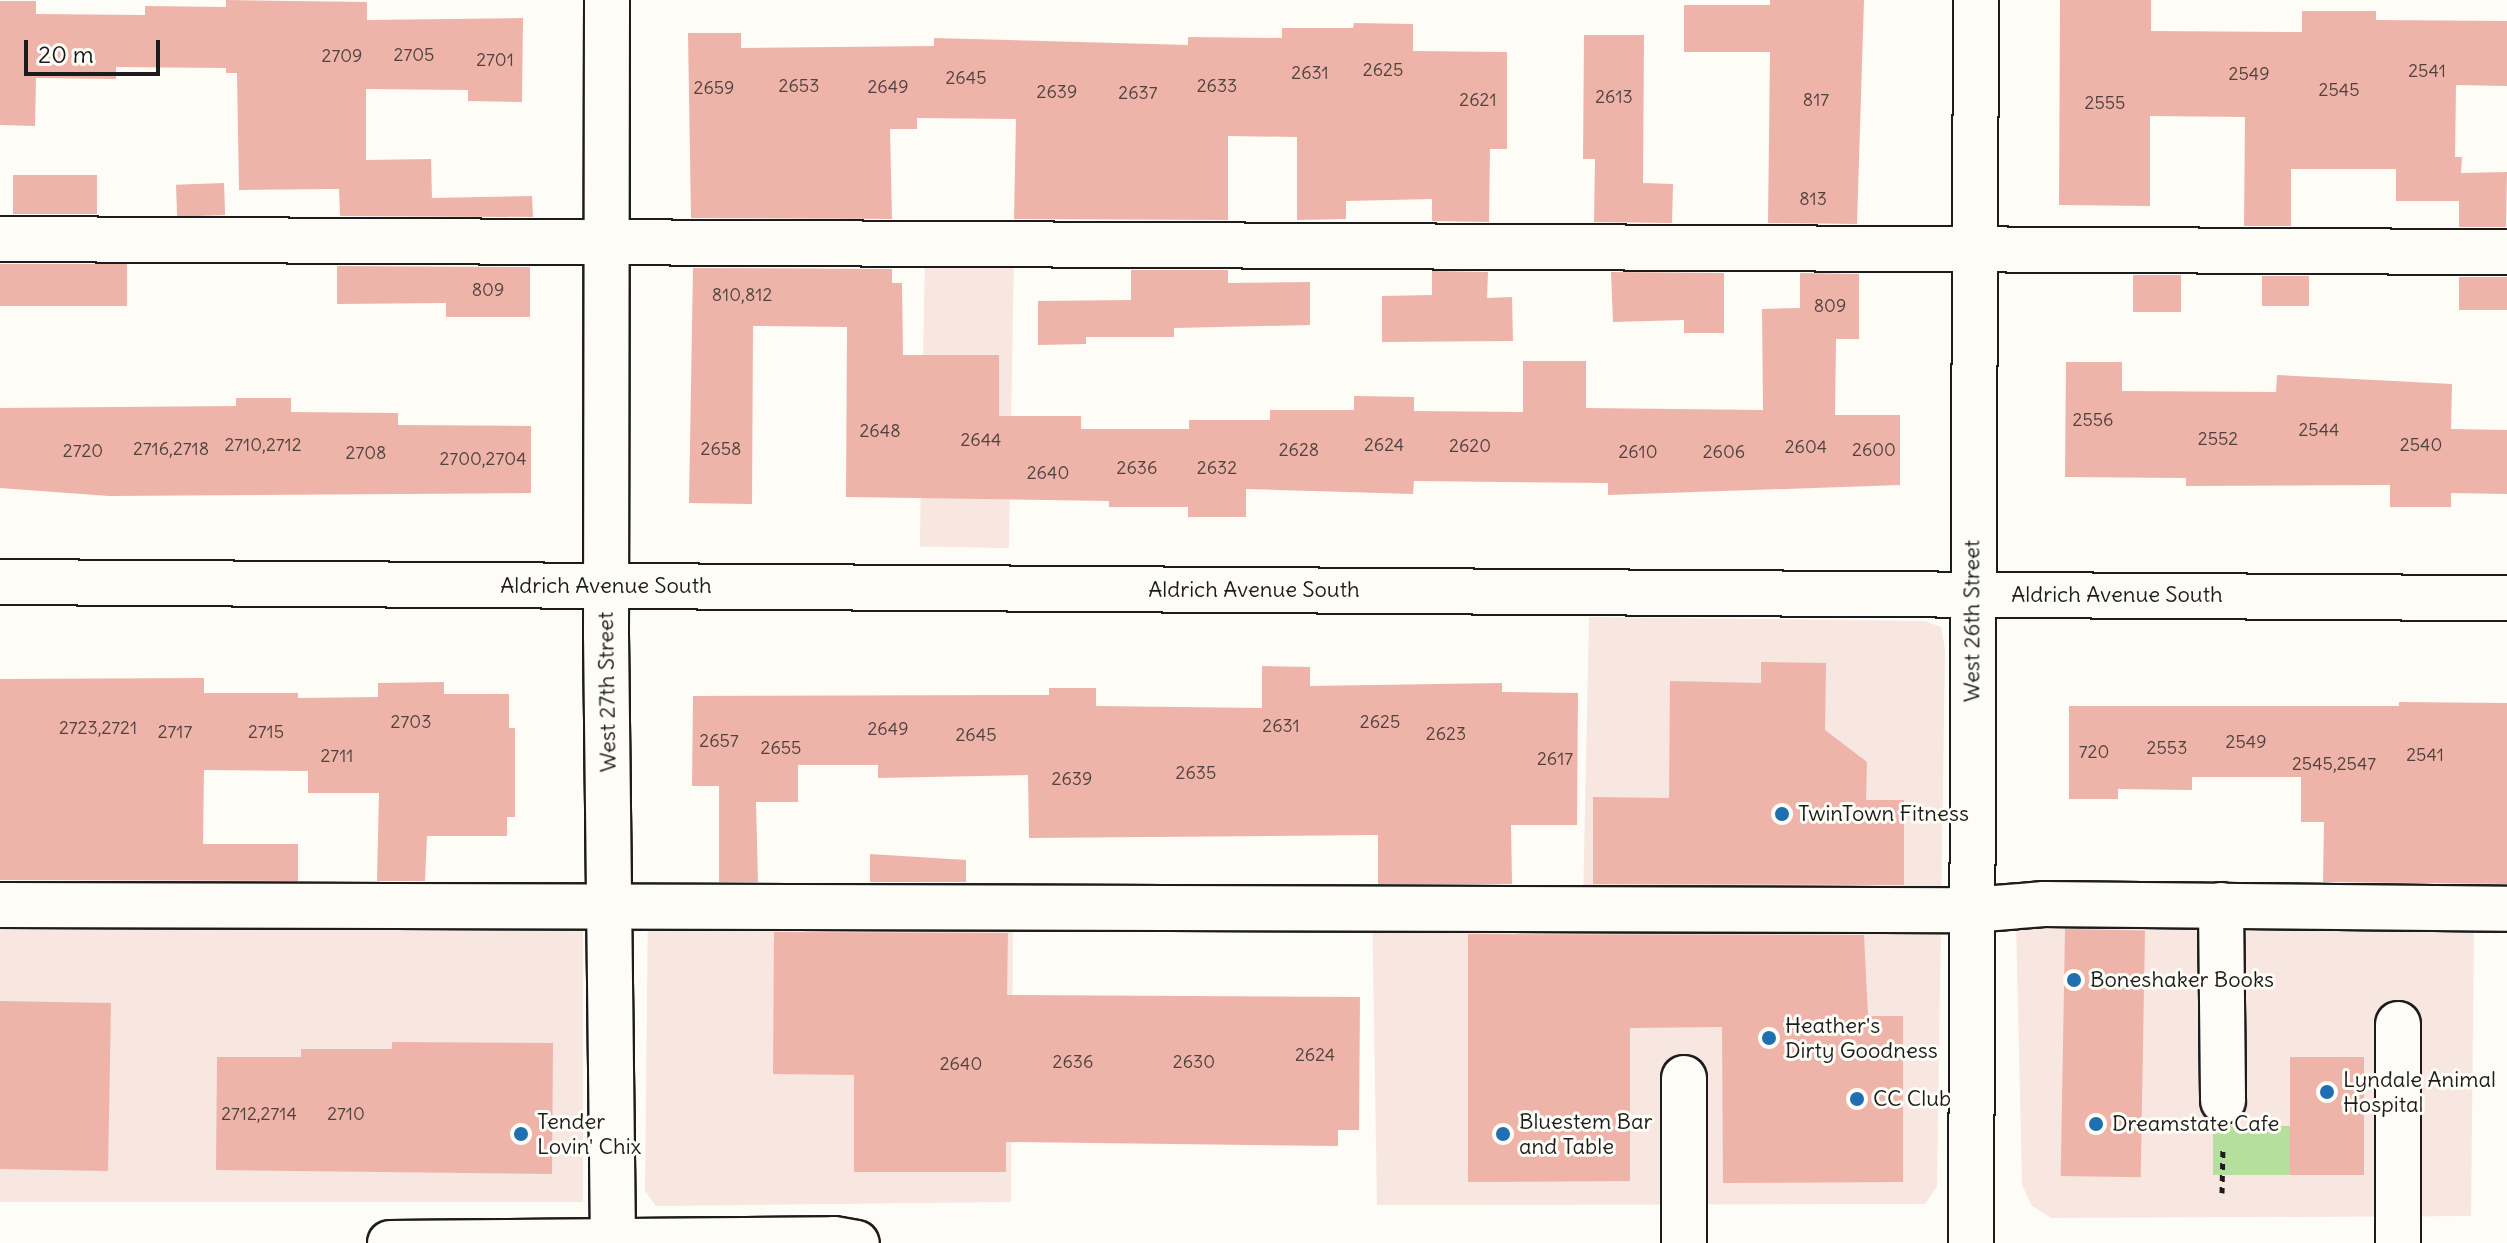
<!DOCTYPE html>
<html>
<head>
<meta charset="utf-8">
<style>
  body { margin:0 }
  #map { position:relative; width:2507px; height:1243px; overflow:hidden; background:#fdfcf7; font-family:Delius,sans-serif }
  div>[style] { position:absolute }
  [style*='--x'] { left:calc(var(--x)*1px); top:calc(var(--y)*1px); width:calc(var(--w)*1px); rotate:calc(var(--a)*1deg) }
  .built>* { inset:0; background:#f8e6e0; transform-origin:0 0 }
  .green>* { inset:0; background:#b5df9d; transform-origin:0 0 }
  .building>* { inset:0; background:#eeb4a9; transform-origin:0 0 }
  .path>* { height:5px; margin-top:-2.5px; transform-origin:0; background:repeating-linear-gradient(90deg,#1c1c1c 0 6px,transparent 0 12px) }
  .roads { filter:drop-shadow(2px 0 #1c1c1c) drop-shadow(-2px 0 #1c1c1c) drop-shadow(0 2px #1c1c1c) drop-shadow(0 -2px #1c1c1c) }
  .minor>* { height:44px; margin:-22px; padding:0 22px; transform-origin:22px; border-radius:22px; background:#fdfcf7 }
  .major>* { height:44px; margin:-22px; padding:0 22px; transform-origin:22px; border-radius:22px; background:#fdfcf7 }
  .dots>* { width:22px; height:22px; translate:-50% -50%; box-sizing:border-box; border:4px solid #fdfcf7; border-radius:50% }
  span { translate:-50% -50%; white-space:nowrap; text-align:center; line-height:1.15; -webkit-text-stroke:6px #fdfcf7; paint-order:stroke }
  .number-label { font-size:18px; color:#50423f }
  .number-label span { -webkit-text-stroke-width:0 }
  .street-label { font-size:22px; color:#1c1c1c }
  .poi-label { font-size:22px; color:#1c1c1c }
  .left { translate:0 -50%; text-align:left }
  .scale { position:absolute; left:24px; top:40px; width:136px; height:36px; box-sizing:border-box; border:4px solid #1c1c1c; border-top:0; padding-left:10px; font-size:24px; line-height:28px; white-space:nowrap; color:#1c1c1c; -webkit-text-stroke:6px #fdfcf7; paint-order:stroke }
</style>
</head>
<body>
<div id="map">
  <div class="built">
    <i style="left:1014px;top:253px;width:295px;height:89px;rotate:91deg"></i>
    <i style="clip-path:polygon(1589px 617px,1925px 621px,1941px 627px,1945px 649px,1937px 1186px,1925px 1204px,1377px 1205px,1372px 902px,1583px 905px)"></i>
    <i style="clip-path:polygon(648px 902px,1013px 906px,1011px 1202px,656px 1206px,645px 1191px)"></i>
    <i style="left:0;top:914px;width:583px;height:288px"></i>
    <i style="clip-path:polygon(2016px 918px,2474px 922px,2471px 1216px,2051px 1218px,2032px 1206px,2022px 1185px)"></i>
  </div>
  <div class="green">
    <i style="left:2290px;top:1126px;width:49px;height:77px;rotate:90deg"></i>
  </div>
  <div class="building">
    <i style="clip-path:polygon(226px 0,367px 2px,367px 20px,523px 18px,522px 102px,468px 101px,468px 90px,366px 89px,366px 160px,431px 159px,432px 198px,532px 196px,533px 217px,340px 216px,339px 189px,239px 190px,237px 73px,226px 73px,226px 68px,116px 67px,116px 79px,36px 78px,35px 126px,0 125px,0 1px,36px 1px,36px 14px,145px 15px,145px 6px,226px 7px)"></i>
    <i style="clip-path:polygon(1770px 0,1864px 0,1857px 224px,1768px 223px,1770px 52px,1684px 52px,1684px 5px,1770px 5px)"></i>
    <i style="clip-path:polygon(2060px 0,2151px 0,2151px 31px,2302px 32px,2302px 11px,2376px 11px,2376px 20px,2507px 21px,2507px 86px,2456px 85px,2455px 157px,2462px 157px,2461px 173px,2507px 172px,2506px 227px,2459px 227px,2459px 201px,2396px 201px,2396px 169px,2291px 169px,2291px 226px,2244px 226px,2245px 117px,2150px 116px,2150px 206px,2059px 205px)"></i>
    <i style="clip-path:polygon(1354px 23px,1413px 24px,1413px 51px,1507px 52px,1507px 149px,1490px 149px,1489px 222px,1432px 221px,1432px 199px,1346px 201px,1346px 219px,1297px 220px,1297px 137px,1228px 136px,1228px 220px,1014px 219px,1016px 119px,917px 118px,917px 129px,890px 129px,892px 219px,691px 218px,688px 33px,741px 33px,741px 48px,934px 46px,934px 38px,1188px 45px,1188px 37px,1282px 38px,1282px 28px,1353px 28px)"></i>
    <i style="clip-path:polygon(1584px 35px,1644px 35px,1643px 183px,1673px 184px,1672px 223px,1594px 222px,1595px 159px,1583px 159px)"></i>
    <i style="left:13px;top:175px;width:84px;height:39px"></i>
    <i style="left:224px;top:183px;width:32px;height:48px;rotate:88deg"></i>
    <i style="left:0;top:264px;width:127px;height:42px"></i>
    <i style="clip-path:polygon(337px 266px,530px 267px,530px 317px,446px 317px,446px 303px,337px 304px)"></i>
    <i style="clip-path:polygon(693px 268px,892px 269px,892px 283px,902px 283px,903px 355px,999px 355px,999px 416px,1081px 416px,1081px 429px,1189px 429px,1189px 420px,1270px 420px,1270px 410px,1354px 410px,1354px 396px,1414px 397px,1414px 411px,1523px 412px,1523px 361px,1586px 361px,1586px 408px,1763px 410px,1762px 309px,1800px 308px,1800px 273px,1859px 274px,1859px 339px,1836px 339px,1835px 415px,1900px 415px,1900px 485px,1608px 495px,1608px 483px,1414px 481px,1413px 494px,1246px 489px,1246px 517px,1188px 517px,1188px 507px,1109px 507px,1109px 501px,846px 497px,847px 327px,753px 326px,752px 504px,689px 503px)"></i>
    <i style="clip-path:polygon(1131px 270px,1228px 270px,1228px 283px,1310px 282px,1310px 325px,1174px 328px,1174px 337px,1086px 337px,1086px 344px,1038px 345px,1038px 301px,1131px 300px)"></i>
    <i style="clip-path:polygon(1432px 271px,1488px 272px,1487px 298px,1512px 297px,1513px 341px,1382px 342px,1382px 296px,1432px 295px)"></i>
    <i style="clip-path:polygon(1611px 272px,1724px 273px,1724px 333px,1684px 333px,1684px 320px,1613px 322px)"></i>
    <i style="left:2133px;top:275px;width:48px;height:37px"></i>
    <i style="left:2262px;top:276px;width:47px;height:30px"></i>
    <i style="left:2459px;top:277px;width:48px;height:33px"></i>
    <i style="clip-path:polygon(2066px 362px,2122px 362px,2122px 391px,2276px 392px,2277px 375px,2452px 384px,2451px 429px,2507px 430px,2507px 494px,2451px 493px,2451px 507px,2390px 507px,2390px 485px,2186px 486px,2186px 478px,2065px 477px)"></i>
    <i style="clip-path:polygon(236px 398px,291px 398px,291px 412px,398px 413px,398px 425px,531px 426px,531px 493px,109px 496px,0 488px,0 408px,236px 406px)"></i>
    <i style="clip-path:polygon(1761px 662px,1826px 663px,1825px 730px,1867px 762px,1866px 800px,1904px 800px,1904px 885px,1593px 884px,1593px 797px,1669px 798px,1670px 681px,1761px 683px)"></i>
    <i style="clip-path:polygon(1262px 666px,1310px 667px,1310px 686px,1502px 683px,1502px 692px,1578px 693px,1577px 825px,1511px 825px,1512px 884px,1378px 884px,1378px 835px,1029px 838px,1028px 775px,878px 778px,878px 765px,798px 765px,798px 802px,756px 802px,758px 882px,719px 882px,719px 786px,692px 786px,693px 696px,1049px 695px,1049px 688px,1096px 688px,1096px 706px,1262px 708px)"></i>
    <i style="clip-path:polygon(204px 678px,204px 693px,298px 693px,298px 698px,378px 697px,378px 683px,444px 682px,444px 694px,509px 694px,509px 728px,515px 728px,515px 817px,507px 817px,507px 836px,427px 836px,425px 881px,377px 881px,379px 793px,308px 793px,308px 771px,204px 770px,203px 844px,298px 844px,298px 881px,0 880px,0 679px)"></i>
    <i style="clip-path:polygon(2399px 702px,2507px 703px,2507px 884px,2323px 882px,2324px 822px,2301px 822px,2301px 777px,2192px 777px,2192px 790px,2118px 789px,2118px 799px,2069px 799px,2069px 706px,2399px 706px)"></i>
    <i style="clip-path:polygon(870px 854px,966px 860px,966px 882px,870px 882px)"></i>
    <i style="left:2065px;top:929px;width:80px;height:247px;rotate:1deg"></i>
    <i style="clip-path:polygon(774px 932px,1008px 933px,1007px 995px,1360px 997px,1359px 1130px,1338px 1130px,1338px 1146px,1006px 1142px,1006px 1172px,854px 1172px,854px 1075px,773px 1074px)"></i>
    <i style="clip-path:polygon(1468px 934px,1864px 935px,1868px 1016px,1903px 1016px,1903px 1182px,1723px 1183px,1722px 1027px,1630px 1028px,1630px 1181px,1468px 1182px)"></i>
    <i style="left:0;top:1001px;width:111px;height:168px;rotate:1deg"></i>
    <i style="clip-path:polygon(392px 1042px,553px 1043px,552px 1174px,216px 1170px,217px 1057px,301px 1057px,301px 1049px,392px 1049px)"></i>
    <i style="left:2290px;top:1057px;width:74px;height:118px"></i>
  </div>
  <div class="path">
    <i style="--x:2222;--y:1193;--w:47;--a:-88.8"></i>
  </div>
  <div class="roads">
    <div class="minor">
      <i style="--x:607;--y:0;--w:634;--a:90.09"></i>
      <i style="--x:606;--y:634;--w:606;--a:89.34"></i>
      <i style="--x:0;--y:239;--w:2507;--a:0.3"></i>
      <i style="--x:0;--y:582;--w:2507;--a:0.37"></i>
      <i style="--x:0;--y:905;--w:1971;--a:0.15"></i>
      <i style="--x:1971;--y:910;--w:73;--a:-4.7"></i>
      <i style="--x:2044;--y:904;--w:463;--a:0.6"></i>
      <i style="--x:2221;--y:905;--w:196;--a:89.4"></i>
      <i style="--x:2398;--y:1024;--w:219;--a:90"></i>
      <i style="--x:1684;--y:1243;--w:165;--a:-90"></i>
      <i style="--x:1971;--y:1243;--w:1243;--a:-89.77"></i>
    </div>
    <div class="major">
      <i style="--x:390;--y:1243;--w:444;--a:-0.5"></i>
      <i style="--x:834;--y:1239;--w:23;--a:10"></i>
    </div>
  </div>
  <div class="dots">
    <i style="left:1782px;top:814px;background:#1f6fb2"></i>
    <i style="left:2074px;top:980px;background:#1f6fb2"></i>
    <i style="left:1769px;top:1038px;background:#1f6fb2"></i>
    <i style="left:2327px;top:1092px;background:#1f6fb2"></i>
    <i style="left:1857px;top:1099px;background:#1f6fb2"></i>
    <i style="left:2096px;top:1124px;background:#1f6fb2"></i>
    <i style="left:521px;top:1134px;background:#1f6fb2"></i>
    <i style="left:1503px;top:1134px;background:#1f6fb2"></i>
  </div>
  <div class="number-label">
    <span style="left:414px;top:55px">2705</span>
    <span style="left:342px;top:56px">2709</span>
    <span style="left:495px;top:60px">2701</span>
    <span style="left:1383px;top:70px">2625</span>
    <span style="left:2427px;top:71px">2541</span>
    <span style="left:1310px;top:73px">2631</span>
    <span style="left:2249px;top:74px">2549</span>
    <span style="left:966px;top:78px">2645</span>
    <span style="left:799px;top:86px">2653</span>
    <span style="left:1217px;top:86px">2633</span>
    <span style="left:888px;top:87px">2649</span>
    <span style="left:714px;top:88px">2659</span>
    <span style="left:2339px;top:90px">2545</span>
    <span style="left:1057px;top:92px">2639</span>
    <span style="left:1138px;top:93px">2637</span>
    <span style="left:1614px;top:97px">2613</span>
    <span style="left:1478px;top:100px">2621</span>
    <span style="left:1816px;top:100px">817</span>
    <span style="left:2105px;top:103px">2555</span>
    <span style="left:1813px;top:199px">813</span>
    <span style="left:488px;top:290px">809</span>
    <span style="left:742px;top:295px">810,812</span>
    <span style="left:1830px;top:306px">809</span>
    <span style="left:2093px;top:420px">2556</span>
    <span style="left:2319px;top:430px">2544</span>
    <span style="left:880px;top:431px">2648</span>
    <span style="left:2218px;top:439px">2552</span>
    <span style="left:981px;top:440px">2644</span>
    <span style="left:263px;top:445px">2710,2712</span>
    <span style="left:1384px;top:445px">2624</span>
    <span style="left:2421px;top:445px">2540</span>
    <span style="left:1470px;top:446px">2620</span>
    <span style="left:1806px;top:447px">2604</span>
    <span style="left:171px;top:449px">2716,2718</span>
    <span style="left:721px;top:449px">2658</span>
    <span style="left:1299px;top:450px">2628</span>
    <span style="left:1874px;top:450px">2600</span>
    <span style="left:83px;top:451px">2720</span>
    <span style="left:1638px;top:452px">2610</span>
    <span style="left:1724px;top:452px">2606</span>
    <span style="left:366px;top:453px">2708</span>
    <span style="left:483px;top:459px">2700,2704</span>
    <span style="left:1137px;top:468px">2636</span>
    <span style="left:1217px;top:468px">2632</span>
    <span style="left:1048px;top:473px">2640</span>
    <span style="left:411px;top:722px">2703</span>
    <span style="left:1380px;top:722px">2625</span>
    <span style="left:1281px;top:726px">2631</span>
    <span style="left:98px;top:728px">2723,2721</span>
    <span style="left:888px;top:729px">2649</span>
    <span style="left:175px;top:732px">2717</span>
    <span style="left:266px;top:732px">2715</span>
    <span style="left:1446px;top:734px">2623</span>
    <span style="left:976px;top:735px">2645</span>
    <span style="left:719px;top:741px">2657</span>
    <span style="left:2246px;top:742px">2549</span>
    <span style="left:781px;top:748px">2655</span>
    <span style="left:2167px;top:748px">2553</span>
    <span style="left:2094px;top:752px">720</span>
    <span style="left:2425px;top:755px">2541</span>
    <span style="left:337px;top:756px">2711</span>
    <span style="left:1555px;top:759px">2617</span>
    <span style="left:2334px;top:764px">2545,2547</span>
    <span style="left:1196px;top:773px">2635</span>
    <span style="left:1072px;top:779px">2639</span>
    <span style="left:1315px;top:1055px">2624</span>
    <span style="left:1073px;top:1062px">2636</span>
    <span style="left:1194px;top:1062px">2630</span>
    <span style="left:961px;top:1064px">2640</span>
    <span style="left:259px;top:1114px">2712,2714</span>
    <span style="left:346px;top:1114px">2710</span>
  </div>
  <div class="street-label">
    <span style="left:606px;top:586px">Aldrich Avenue South</span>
    <span style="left:1254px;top:590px">Aldrich Avenue South</span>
    <span style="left:2117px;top:595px">Aldrich Avenue South</span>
    <span style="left:1972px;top:621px;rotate:-90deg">West 26th Street</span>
    <span style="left:607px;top:692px;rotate:-91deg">West 27th Street</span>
  </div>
  <div class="poi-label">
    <span class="left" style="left:1798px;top:814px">TwinTown Fitness</span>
    <span class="left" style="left:2090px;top:980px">Boneshaker Books</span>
    <span class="left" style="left:1785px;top:1038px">Heather's<br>Dirty Goodness</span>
    <span class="left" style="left:2343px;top:1092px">Lyndale Animal<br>Hospital</span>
    <span class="left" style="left:1873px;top:1099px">CC Club</span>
    <span class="left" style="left:537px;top:1134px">Tender<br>Lovin' Chix</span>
    <span class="left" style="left:1519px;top:1134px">Bluestem Bar<br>and Table</span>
    <span class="left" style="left:2112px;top:1124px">Dreamstate Cafe</span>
  </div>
  <div class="scale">20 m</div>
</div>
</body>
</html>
